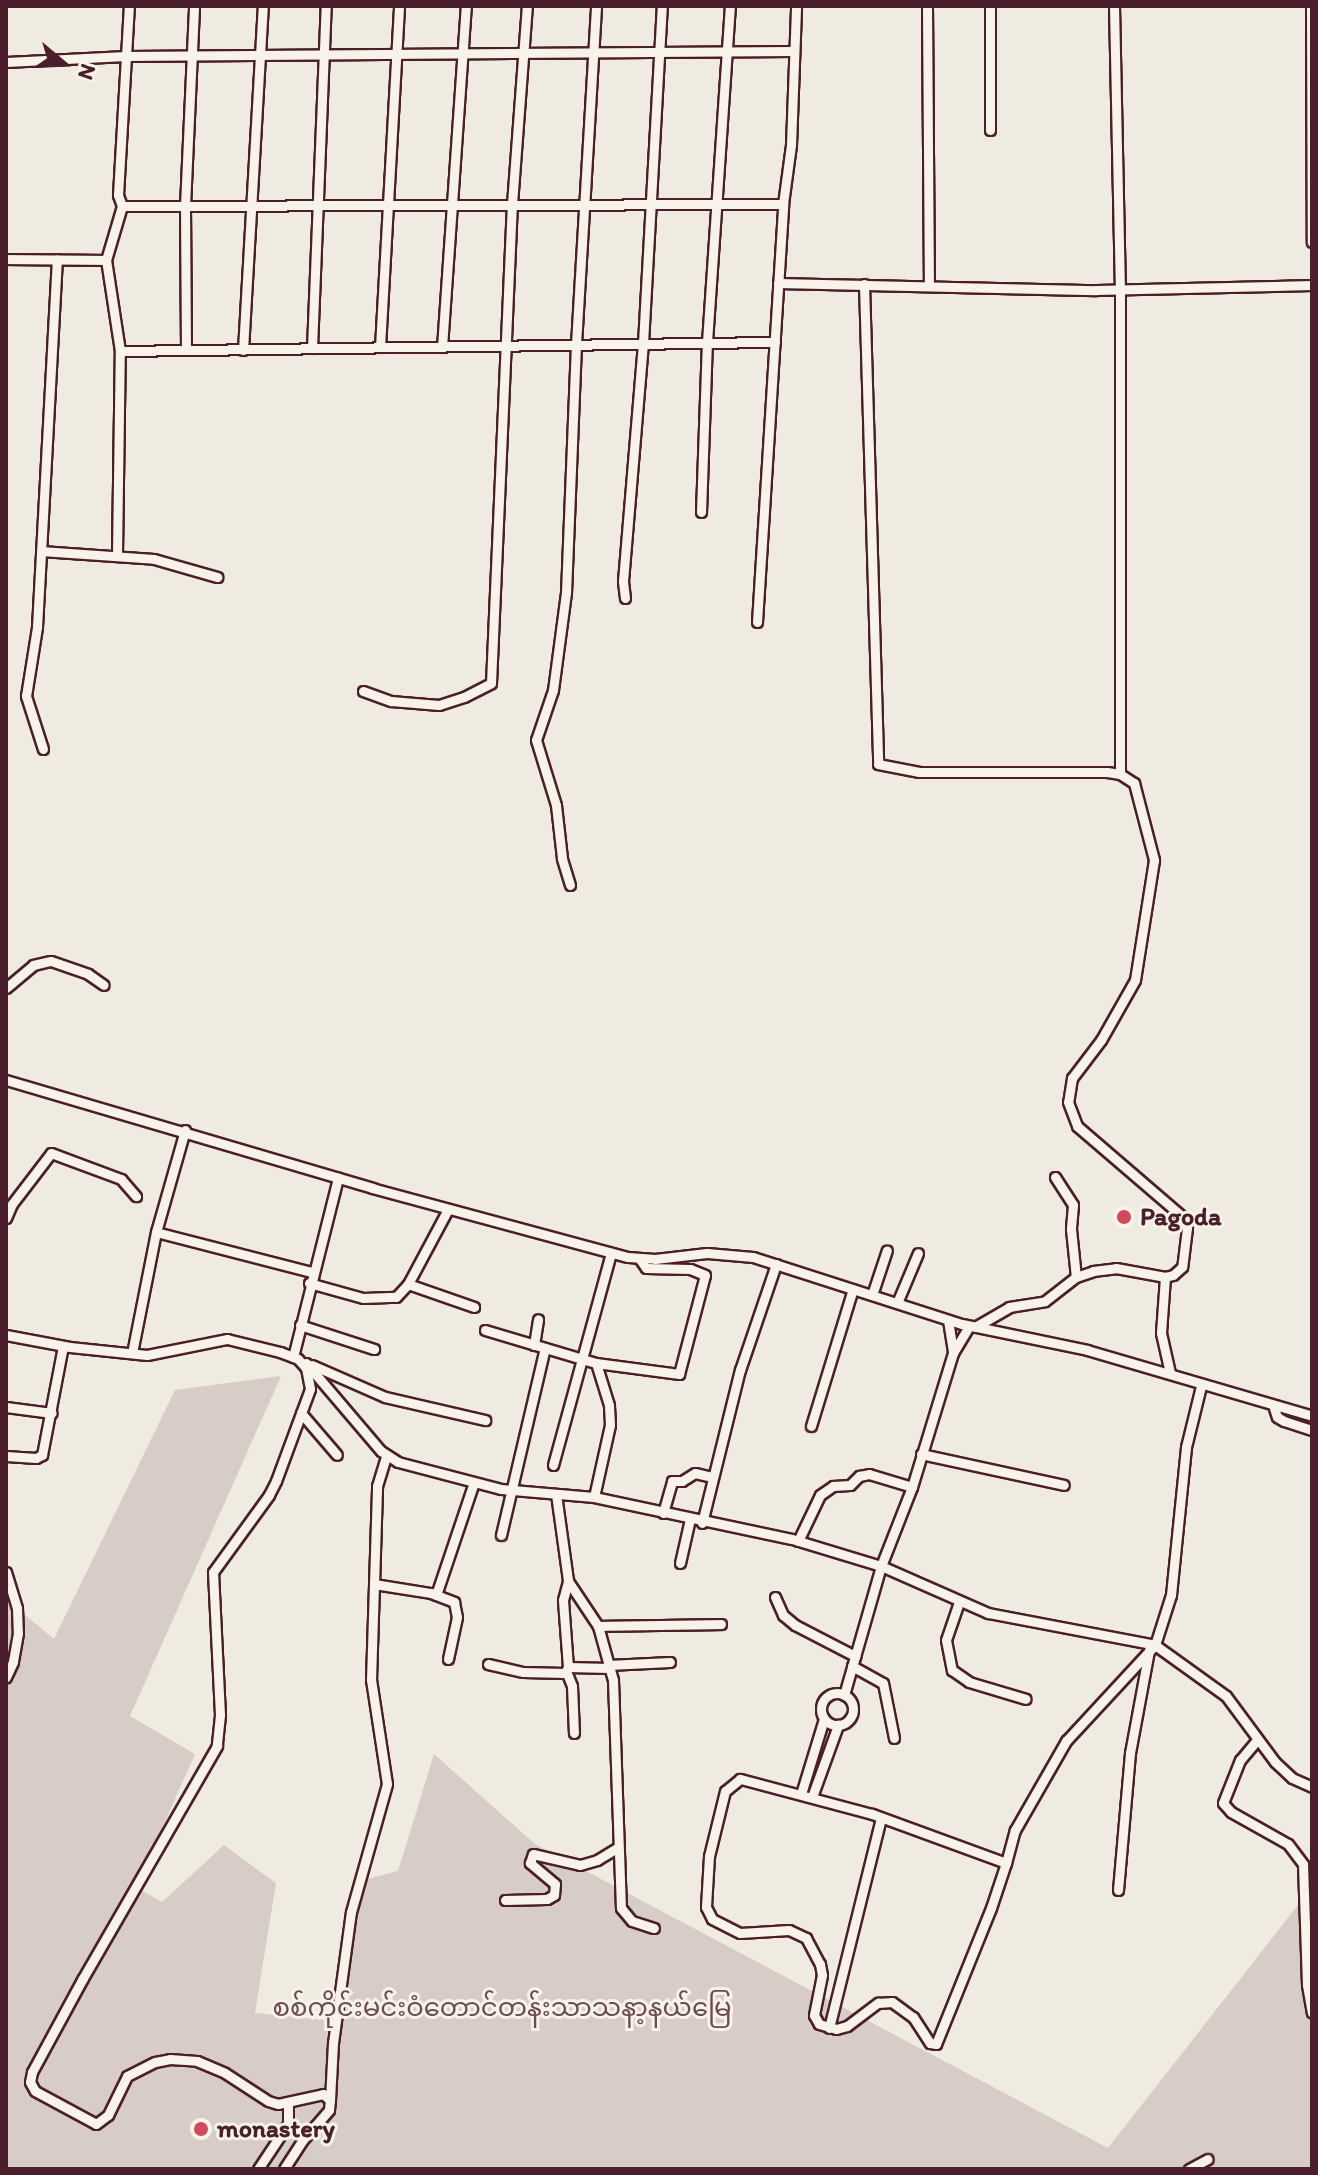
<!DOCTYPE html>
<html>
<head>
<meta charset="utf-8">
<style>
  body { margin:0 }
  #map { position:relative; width:1318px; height:2175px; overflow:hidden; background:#f0ebe0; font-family:Itim,"Noto Sans Myanmar",sans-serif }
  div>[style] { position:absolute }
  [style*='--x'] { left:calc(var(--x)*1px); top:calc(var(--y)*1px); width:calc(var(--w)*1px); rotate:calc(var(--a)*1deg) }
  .green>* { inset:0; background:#d8cdc6 }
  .roads { filter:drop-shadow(2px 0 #4a1f2b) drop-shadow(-2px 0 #4a1f2b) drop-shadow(0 2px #4a1f2b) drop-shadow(0 -2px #4a1f2b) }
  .street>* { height:9px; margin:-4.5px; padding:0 4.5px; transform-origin:4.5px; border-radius:4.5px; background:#f7f3e8 }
  .street>.ring { margin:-4.5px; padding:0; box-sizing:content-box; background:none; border:9px solid #f7f3e8; border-radius:50% }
  .dots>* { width:22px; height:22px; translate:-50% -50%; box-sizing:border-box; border:4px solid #f7f3e8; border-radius:50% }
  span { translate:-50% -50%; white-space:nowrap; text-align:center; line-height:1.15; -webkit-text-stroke:6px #f7f3e8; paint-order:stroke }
  .poi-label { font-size:26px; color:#4a1f2b; font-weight:700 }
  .left { translate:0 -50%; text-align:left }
  .park-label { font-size:26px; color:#6e4a52 }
  .frame { position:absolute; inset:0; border:8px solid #4a1f2b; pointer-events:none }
  .north { position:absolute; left:24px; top:24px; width:80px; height:80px; -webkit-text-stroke:6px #f7f3e8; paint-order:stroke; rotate:109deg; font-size:22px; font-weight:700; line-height:32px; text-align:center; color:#4a1f2b }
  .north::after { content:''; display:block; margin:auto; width:28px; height:36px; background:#4a1f2b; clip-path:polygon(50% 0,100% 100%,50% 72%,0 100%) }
</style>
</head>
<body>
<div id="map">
  <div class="green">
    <i style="clip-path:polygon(281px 1376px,130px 1716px,195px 1754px,136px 1887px,162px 1902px,224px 1845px,276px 1883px,255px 2013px,333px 2021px,363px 1880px,398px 1871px,434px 1754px,535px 1844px,1108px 2148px,1312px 1887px,1312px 2169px,6px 2169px,6px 1599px,54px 1639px,175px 1390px)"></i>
  </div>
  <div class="roads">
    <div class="street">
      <i style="--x:927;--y:6;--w:279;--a:89.6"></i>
      <i style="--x:990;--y:6;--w:124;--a:90"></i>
      <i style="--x:1114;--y:6;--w:283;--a:88.8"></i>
      <i style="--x:1120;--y:289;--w:485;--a:90"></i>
      <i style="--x:1311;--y:6;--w:236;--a:89.8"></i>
      <i style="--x:6;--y:62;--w:120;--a:-2.9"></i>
      <i style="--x:126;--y:56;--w:667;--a:-0.43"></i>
      <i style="--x:122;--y:206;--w:661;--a:-0.17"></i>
      <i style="--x:6;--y:259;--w:100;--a:0.6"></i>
      <i style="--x:778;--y:283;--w:318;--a:1.3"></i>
      <i style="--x:1096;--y:290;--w:216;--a:-1.3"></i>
      <i style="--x:864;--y:284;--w:480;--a:88.3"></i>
      <i style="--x:878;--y:764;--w:42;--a:11"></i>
      <i style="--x:919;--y:772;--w:188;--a:0"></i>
      <i style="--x:1107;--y:772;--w:13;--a:9"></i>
      <i style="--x:1120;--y:774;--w:17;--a:33"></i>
      <i style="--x:1134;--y:783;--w:80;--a:75.4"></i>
      <i style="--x:1154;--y:860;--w:121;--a:99"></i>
      <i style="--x:1135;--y:980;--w:69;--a:119.5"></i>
      <i style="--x:1101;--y:1040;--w:48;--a:127.3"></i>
      <i style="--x:1072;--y:1078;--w:24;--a:99"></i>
      <i style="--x:1068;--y:1102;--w:26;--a:69"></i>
      <i style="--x:1077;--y:1126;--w:141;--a:40.7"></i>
      <i style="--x:1184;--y:1218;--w:10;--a:73"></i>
      <i style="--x:1187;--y:1228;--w:39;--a:97"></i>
      <i style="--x:1182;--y:1267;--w:12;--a:138"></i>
      <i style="--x:1173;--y:1275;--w:8;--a:166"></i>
      <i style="--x:1165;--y:1277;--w:56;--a:94.1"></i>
      <i style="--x:1161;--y:1333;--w:41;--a:77.3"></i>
      <i style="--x:380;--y:347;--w:342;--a:-86.8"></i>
      <i style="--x:442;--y:347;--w:342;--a:-86"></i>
      <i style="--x:312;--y:348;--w:342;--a:-87.7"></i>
      <i style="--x:186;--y:350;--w:144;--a:-90.4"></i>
      <i style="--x:185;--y:206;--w:200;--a:-87.4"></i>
      <i style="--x:243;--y:350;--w:345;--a:-86.7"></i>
      <i style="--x:120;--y:351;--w:655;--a:-0.79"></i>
      <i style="--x:701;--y:512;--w:170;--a:-88"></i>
      <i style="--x:707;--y:342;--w:337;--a:-86.1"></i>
      <i style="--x:41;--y:551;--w:113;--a:4"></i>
      <i style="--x:154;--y:559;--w:66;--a:15.9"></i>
      <i style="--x:117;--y:554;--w:203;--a:-89.2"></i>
      <i style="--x:120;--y:351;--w:92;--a:-98.7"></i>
      <i style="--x:106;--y:260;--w:56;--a:-73.5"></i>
      <i style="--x:122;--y:206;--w:12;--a:-110"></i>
      <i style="--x:118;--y:195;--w:189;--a:-86.7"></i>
      <i style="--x:625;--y:598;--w:17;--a:-97"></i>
      <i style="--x:623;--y:581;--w:239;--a:-85.2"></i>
      <i style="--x:643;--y:343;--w:338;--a:-86.8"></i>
      <i style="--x:757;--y:622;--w:419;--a:-86.4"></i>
      <i style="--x:783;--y:204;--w:60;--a:-82.3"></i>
      <i style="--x:791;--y:145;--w:139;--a:-87.9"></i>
      <i style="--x:363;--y:691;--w:30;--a:20"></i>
      <i style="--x:391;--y:701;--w:48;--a:4.8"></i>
      <i style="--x:439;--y:705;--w:26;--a:-18"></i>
      <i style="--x:464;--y:697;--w:30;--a:-27"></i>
      <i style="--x:491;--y:683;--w:479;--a:-87.5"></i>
      <i style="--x:512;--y:204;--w:199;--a:-85.7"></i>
      <i style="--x:43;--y:749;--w:56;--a:-107.8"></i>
      <i style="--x:26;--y:696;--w:70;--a:-80.9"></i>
      <i style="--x:37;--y:627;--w:368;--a:-86.9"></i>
      <i style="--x:570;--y:885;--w:28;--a:-107"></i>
      <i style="--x:562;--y:858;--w:53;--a:-96.5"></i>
      <i style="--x:556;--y:805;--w:68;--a:-107.1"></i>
      <i style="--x:536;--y:740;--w:53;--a:-71.2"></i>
      <i style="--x:553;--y:690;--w:98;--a:-82.4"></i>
      <i style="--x:566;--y:593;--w:249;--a:-87.7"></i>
      <i style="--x:576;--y:344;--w:339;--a:-86.6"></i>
      <i style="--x:6;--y:988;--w:35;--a:-40"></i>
      <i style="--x:33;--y:965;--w:18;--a:-13"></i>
      <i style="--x:51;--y:961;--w:39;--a:19"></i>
      <i style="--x:88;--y:974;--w:19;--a:35"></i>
      <i style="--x:6;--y:1080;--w:382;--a:16.4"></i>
      <i style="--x:372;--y:1188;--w:265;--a:15.1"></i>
      <i style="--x:628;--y:1257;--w:27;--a:4"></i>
      <i style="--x:655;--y:1259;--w:52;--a:-6.6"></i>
      <i style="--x:707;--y:1253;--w:46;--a:5"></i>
      <i style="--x:753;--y:1257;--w:219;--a:17.8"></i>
      <i style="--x:962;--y:1324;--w:128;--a:11.7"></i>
      <i style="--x:1087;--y:1350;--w:234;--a:16.3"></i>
      <i style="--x:1055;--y:1177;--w:33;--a:57"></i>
      <i style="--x:1073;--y:1205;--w:24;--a:95"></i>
      <i style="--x:1071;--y:1229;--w:48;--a:84.1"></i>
      <i style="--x:6;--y:1218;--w:15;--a:-67"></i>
      <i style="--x:12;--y:1204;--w:64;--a:-52.6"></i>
      <i style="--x:51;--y:1153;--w:75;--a:20.4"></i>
      <i style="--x:121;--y:1179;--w:23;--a:49"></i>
      <i style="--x:156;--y:1232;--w:161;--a:14.4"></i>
      <i style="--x:309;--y:1283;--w:56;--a:15.5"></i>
      <i style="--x:363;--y:1298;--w:33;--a:-2"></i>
      <i style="--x:396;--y:1297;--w:18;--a:-47"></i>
      <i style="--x:408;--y:1284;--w:85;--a:-61.9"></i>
      <i style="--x:408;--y:1284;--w:70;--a:19.2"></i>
      <i style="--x:872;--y:1295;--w:47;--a:-71.6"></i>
      <i style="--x:897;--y:1303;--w:54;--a:-67.2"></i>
      <i style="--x:948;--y:1320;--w:33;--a:81"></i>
      <i style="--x:300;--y:1325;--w:78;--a:18"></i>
      <i style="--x:975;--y:1327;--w:39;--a:-30"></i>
      <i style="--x:1009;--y:1307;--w:36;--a:-9"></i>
      <i style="--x:1045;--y:1301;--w:39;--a:-38"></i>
      <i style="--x:1076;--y:1277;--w:18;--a:-19"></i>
      <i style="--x:1093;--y:1271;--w:23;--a:-7"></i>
      <i style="--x:1116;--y:1268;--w:50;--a:10.4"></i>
      <i style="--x:485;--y:1330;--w:116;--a:16.6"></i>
      <i style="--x:596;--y:1363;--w:84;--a:7.5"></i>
      <i style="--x:679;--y:1374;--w:102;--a:-75.3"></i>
      <i style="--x:705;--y:1275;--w:16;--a:-158"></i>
      <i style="--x:690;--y:1269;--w:44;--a:-178.7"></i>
      <i style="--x:646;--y:1268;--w:12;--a:-125"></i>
      <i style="--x:6;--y:1335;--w:65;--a:10.6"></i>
      <i style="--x:70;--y:1347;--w:77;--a:5.9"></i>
      <i style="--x:147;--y:1355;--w:82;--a:-11.3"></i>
      <i style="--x:227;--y:1339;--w:55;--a:13.8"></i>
      <i style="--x:280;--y:1352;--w:19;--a:21"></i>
      <i style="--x:298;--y:1359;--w:12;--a:48"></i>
      <i style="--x:306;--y:1368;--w:21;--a:79"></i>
      <i style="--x:310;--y:1389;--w:98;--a:110.3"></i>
      <i style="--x:276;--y:1481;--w:16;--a:117"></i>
      <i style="--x:269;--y:1495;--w:95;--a:126"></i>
      <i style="--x:213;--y:1572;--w:143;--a:87.2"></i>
      <i style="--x:220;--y:1715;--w:31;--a:96"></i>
      <i style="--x:217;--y:1746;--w:268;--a:120"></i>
      <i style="--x:83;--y:1978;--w:107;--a:118.5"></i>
      <i style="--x:32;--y:2072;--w:10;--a:101"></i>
      <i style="--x:30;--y:2082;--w:10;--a:61"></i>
      <i style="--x:35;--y:2091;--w:69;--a:28.4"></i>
      <i style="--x:96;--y:2124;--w:15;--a:-37"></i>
      <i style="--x:108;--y:2115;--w:43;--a:-64"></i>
      <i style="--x:127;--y:2076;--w:31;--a:-27"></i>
      <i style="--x:155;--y:2062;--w:15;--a:-11"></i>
      <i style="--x:170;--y:2059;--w:27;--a:4"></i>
      <i style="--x:197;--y:2061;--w:30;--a:23"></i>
      <i style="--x:225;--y:2073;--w:51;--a:33.1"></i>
      <i style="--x:268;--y:2101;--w:10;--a:17"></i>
      <i style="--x:278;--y:2104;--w:46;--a:-12.5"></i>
      <i style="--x:323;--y:2094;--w:9;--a:41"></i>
      <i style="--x:330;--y:2100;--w:10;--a:96"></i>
      <i style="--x:329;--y:2110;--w:41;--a:131.1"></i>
      <i style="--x:302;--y:2141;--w:33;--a:123"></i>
      <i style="--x:534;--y:1345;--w:26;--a:-81"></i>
      <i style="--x:132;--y:1353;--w:123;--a:-78.8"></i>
      <i style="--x:156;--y:1232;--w:106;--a:-74.1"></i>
      <i style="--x:293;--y:1357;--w:185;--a:-75.9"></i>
      <i style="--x:306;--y:1363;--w:116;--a:49.6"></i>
      <i style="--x:381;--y:1451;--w:20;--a:33"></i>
      <i style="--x:398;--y:1462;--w:106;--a:14.7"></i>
      <i style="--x:501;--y:1489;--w:93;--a:4.9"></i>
      <i style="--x:594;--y:1497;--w:202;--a:12"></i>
      <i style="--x:792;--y:1539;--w:93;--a:16.9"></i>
      <i style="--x:881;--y:1566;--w:117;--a:23.7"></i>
      <i style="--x:988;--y:1613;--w:170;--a:10.8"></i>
      <i style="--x:1155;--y:1645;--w:87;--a:35.7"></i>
      <i style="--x:1226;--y:1696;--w:82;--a:53.4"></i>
      <i style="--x:1275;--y:1762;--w:23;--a:43"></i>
      <i style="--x:1292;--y:1778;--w:22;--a:24"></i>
      <i style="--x:312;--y:1365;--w:80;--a:23.7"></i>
      <i style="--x:385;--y:1397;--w:103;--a:13"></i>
      <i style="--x:6;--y:1407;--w:46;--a:7.4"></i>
      <i style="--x:1274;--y:1408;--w:9;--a:72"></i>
      <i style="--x:1277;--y:1417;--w:8;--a:30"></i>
      <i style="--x:1284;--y:1421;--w:29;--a:18"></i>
      <i style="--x:301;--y:1413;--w:55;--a:49.4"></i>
      <i style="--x:811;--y:1426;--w:143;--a:-73"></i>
      <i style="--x:921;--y:1454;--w:146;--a:12.2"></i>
      <i style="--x:6;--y:1456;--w:30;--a:4"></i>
      <i style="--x:36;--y:1458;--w:7;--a:-27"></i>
      <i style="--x:42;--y:1455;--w:111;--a:-79.1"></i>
      <i style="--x:553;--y:1465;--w:220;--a:-74.7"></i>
      <i style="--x:556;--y:1494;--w:88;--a:82.1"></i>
      <i style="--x:568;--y:1581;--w:54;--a:56.3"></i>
      <i style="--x:598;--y:1626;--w:56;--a:74.5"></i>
      <i style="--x:613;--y:1680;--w:228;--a:88"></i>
      <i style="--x:621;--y:1908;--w:17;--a:50"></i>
      <i style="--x:632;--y:1921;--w:23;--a:18"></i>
      <i style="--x:594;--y:1497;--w:74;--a:-77.5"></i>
      <i style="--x:610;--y:1425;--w:20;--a:-93"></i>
      <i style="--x:609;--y:1405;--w:44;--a:-107.2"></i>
      <i style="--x:663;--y:1513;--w:33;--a:-74"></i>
      <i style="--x:672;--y:1481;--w:10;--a:0"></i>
      <i style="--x:682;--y:1481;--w:15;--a:-32"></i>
      <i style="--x:695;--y:1473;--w:18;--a:13"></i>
      <i style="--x:702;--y:1523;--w:158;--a:-76.1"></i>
      <i style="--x:740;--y:1370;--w:112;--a:-71.2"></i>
      <i style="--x:501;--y:1535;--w:192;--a:-76.8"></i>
      <i style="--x:798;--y:1541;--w:51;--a:-64.4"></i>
      <i style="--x:820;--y:1495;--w:16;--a:-35"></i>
      <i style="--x:833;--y:1486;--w:17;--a:-3"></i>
      <i style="--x:850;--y:1485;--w:13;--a:-45"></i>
      <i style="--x:859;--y:1476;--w:10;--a:-11"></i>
      <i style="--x:869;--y:1474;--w:45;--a:16.8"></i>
      <i style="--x:680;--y:1563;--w:45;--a:-77.2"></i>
      <i style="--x:6;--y:1572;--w:38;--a:73"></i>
      <i style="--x:17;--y:1608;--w:25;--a:88"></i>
      <i style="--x:18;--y:1633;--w:29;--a:100"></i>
      <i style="--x:13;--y:1662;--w:17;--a:115"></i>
      <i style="--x:374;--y:1584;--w:58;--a:9"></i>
      <i style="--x:431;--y:1593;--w:25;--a:21"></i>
      <i style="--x:454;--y:1602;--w:15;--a:79"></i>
      <i style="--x:457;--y:1617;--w:43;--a:102.1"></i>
      <i style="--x:436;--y:1595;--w:119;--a:-71.4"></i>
      <i style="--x:775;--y:1597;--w:20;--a:66"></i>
      <i style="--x:783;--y:1615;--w:16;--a:40"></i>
      <i style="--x:795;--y:1625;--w:68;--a:27.3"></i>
      <i style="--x:959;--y:1602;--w:40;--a:108.9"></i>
      <i style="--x:946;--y:1640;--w:31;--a:79"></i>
      <i style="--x:952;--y:1670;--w:21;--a:35"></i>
      <i style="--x:969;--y:1682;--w:59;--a:16.6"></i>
      <i style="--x:598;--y:1626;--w:123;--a:-0.9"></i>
      <i style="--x:488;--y:1664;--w:36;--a:13"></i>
      <i style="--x:523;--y:1672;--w:42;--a:1.4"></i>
      <i style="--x:565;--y:1673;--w:7;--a:-63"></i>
      <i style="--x:568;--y:1667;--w:67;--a:-94.3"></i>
      <i style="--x:563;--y:1600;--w:20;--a:-75"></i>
      <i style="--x:608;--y:1665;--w:62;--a:-2.8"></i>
      <i style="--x:852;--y:1666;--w:35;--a:29"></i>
      <i style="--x:883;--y:1683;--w:56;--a:78.7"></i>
      <i style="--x:568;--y:1667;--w:41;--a:1.4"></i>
      <i style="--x:566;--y:1671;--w:16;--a:68"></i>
      <i style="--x:572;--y:1686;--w:47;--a:87.6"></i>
      <i class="ring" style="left:821px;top:1693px;width:23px;height:23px"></i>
      <i style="--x:844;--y:1695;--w:134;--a:-74"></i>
      <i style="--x:881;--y:1566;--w:85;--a:-68.6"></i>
      <i style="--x:912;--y:1487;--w:140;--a:-73"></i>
      <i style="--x:953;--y:1353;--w:31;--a:-59"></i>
      <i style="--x:1257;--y:1740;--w:26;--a:130"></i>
      <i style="--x:1240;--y:1760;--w:46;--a:111.6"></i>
      <i style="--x:1223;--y:1803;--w:12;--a:48"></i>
      <i style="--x:1231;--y:1812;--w:65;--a:29.3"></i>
      <i style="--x:1288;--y:1844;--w:25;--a:53"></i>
      <i style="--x:1303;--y:1864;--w:121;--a:88.1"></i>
      <i style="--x:1307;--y:1985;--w:28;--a:80"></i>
      <i style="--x:801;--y:1794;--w:78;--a:-73"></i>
      <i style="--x:812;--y:1797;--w:77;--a:-70.1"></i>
      <i style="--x:1006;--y:1863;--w:143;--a:-159.9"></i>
      <i style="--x:872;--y:1814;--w:137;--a:-165.1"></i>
      <i style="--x:740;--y:1779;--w:19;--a:141"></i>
      <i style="--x:725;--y:1791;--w:67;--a:103.8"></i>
      <i style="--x:709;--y:1856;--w:51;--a:93.4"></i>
      <i style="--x:706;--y:1907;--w:13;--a:63"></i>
      <i style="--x:712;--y:1919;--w:31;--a:27"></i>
      <i style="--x:740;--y:1933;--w:49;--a:-3.5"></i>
      <i style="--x:789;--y:1930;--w:19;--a:25"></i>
      <i style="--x:806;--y:1938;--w:30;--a:62"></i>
      <i style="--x:820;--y:1964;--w:11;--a:80"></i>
      <i style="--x:822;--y:1975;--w:41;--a:101.3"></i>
      <i style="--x:814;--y:2015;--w:10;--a:61"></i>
      <i style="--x:819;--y:2024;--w:18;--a:16"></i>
      <i style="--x:836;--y:2029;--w:11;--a:-15"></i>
      <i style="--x:847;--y:2026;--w:39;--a:-37"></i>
      <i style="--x:878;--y:2003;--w:14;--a:-4"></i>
      <i style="--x:892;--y:2002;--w:26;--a:36"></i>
      <i style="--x:913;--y:2017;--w:31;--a:57"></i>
      <i style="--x:930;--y:2043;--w:6;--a:9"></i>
      <i style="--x:936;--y:2044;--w:147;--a:-68"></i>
      <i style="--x:991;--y:1908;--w:47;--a:-71.6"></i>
      <i style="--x:1006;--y:1863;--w:34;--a:-75"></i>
      <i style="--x:1015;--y:1830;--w:103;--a:-60.2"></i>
      <i style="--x:1066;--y:1741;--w:131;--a:-47.2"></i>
      <i style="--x:1155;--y:1645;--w:52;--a:-72.3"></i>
      <i style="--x:1171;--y:1595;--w:149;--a:-84.2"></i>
      <i style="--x:1186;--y:1447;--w:63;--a:-76.2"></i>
      <i style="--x:1118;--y:1890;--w:138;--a:-85"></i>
      <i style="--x:1130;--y:1753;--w:105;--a:-79.5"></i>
      <i style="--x:505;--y:1900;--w:42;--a:-1.4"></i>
      <i style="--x:547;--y:1899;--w:8;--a:-30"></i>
      <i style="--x:554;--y:1895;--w:11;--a:-85"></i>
      <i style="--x:555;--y:1884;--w:33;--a:-140"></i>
      <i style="--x:530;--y:1863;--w:9;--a:-72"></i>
      <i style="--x:533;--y:1854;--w:48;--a:13.2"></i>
      <i style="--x:580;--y:1865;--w:18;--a:-16"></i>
      <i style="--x:597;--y:1860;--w:23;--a:-31"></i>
      <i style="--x:829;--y:2028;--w:216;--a:-76.1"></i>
      <i style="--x:330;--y:2100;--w:57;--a:-87"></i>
      <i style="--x:333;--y:2043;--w:132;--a:-82.2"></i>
      <i style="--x:351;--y:1912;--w:133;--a:-74.3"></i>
      <i style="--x:387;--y:1784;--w:105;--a:-98.7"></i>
      <i style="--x:371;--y:1680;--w:194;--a:-88.2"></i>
      <i style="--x:377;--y:1486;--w:31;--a:-73"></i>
      <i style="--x:258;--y:2169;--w:54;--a:-56.3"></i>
      <i style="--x:288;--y:2124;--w:22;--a:-90"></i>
      <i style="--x:1189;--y:2169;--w:21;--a:-28"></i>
    </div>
  </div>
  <div class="dots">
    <i style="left:1124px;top:1217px;background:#d1495b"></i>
    <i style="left:201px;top:2129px;background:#d1495b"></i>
  </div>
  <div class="poi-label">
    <span class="left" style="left:1140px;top:1217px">Pagoda</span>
    <span class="left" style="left:217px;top:2129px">monastery</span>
  </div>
  <div class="park-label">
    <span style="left:502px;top:2008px">စစ်ကိုင်းမင်းဝံတောင်တန်းသာသနာ့နယ်မြေ</span>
  </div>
  <div class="frame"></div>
  <div class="north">N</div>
</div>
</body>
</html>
